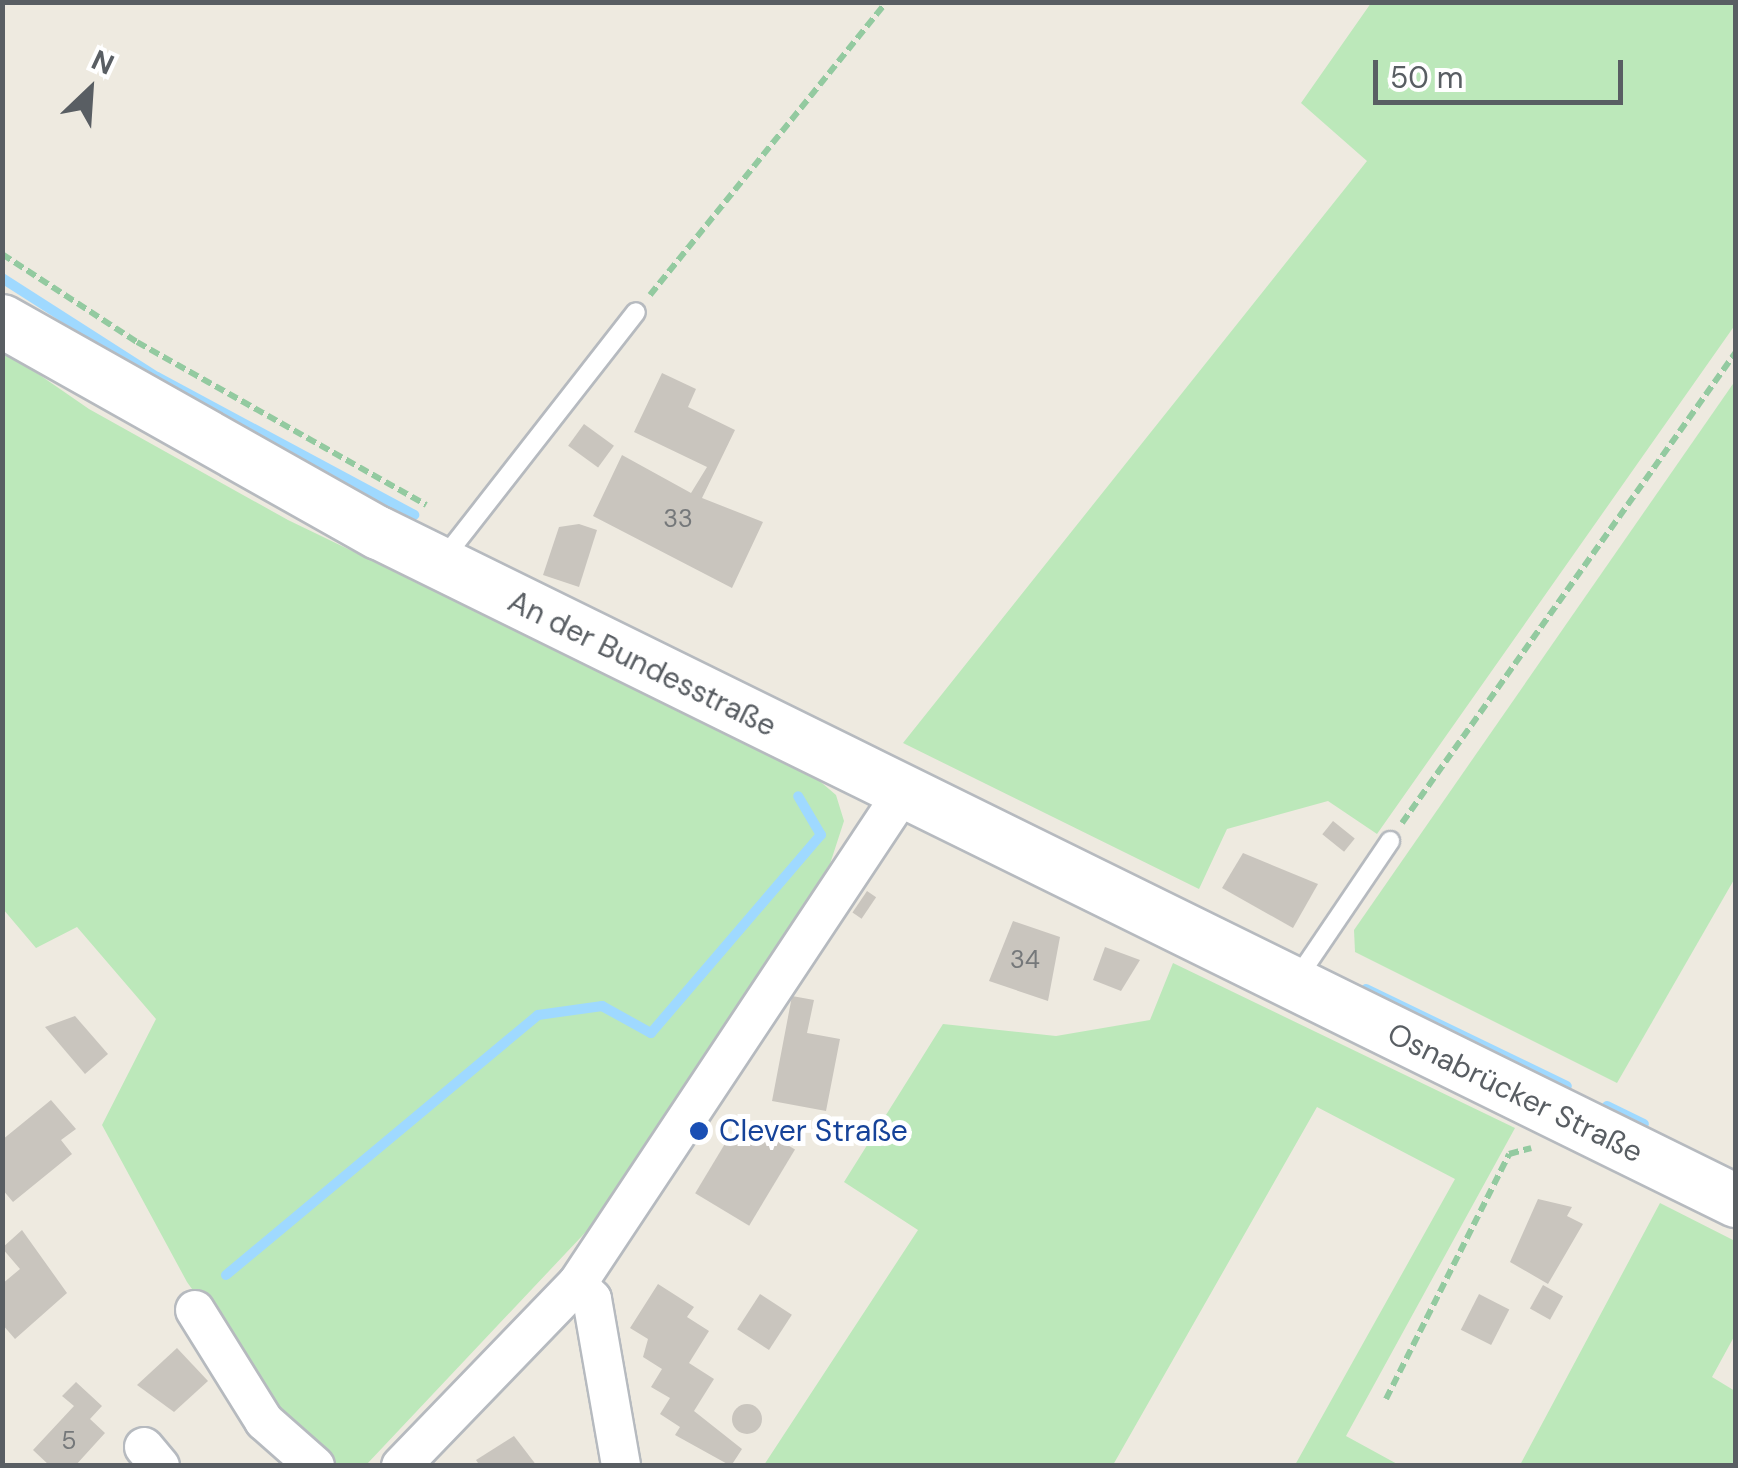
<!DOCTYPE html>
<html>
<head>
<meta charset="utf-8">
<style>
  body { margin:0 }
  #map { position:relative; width:1738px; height:1468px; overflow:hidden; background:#eeeae0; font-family:"DM Sans",sans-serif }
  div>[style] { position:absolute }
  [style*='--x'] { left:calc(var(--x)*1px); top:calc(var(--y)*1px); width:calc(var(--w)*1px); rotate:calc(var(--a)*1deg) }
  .green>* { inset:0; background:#bce8ba }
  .stream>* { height:10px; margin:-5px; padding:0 5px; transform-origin:5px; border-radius:5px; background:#9fd9ff }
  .building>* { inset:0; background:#c9c5be; transform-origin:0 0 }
  .round { border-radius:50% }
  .path>* { height:6px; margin-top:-3px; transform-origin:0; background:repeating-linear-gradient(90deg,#93caa0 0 10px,transparent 0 15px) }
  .roads { filter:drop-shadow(2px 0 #b6babf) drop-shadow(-2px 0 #b6babf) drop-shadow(0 2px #b6babf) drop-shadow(0 -2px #b6babf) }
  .service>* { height:18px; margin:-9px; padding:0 9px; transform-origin:9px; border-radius:9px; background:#fff }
  .minor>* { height:38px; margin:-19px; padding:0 19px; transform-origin:19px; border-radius:19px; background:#fff }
  .secondary>* { height:52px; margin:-26px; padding:0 26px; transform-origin:26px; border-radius:26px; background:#fff }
  .dots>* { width:28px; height:28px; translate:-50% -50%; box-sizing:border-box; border:5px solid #fff; border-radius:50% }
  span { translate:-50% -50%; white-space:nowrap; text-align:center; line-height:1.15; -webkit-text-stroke:10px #fff; paint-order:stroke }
  .number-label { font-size:25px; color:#75787a }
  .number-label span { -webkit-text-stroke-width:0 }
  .street-label { font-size:30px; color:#595e63 }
  .transit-label { font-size:30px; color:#164399 }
  .left { translate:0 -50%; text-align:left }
  .frame { position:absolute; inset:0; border:5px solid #595e63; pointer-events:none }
  .north { position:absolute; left:40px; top:40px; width:100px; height:100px; -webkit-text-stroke:8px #fff; paint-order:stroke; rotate:25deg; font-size:28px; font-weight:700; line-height:40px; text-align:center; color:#595e63 }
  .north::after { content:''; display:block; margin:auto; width:35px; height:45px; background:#595e63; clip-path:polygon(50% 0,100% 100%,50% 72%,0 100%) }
  .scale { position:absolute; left:1373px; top:60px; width:250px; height:45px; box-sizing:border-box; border:5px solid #595e63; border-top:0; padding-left:12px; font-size:30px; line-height:35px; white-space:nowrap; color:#595e63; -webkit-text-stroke:8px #fff; paint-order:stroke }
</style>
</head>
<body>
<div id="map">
  <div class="green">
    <i style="clip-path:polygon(1371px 3px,1735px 3px,1735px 325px,1377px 834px,1328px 801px,1227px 829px,1199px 889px,903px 743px,1367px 161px,1301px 103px)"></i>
    <i style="clip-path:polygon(2px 349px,89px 409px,288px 520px,808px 771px,836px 795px,844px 821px,830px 864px,599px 1218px,367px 1464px,335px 1465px,285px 1419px,187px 1282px,102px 1125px,156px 1019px,77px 927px,36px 948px,3px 909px)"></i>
    <i style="clip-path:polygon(1735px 381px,1735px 878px,1617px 1083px,1355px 952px,1354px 930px)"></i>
    <i style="clip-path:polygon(1173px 963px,1515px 1128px,1346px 1436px,1399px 1465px,1295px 1465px,1455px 1179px,1317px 1107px,1113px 1465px,764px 1465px,918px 1230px,844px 1182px,943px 1024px,1056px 1036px,1150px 1020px)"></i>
    <i style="clip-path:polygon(1660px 1203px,1735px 1241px,1735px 1335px,1712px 1377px,1735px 1391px,1735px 1465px,1520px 1465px)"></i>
  </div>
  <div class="stream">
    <i style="--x:2;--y:278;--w:184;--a:32.6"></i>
    <i style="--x:157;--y:377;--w:292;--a:28.2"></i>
    <i style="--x:1366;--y:989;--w:223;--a:25.8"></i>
    <i style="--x:1607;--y:1106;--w:41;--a:25.9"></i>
    <i style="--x:226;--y:1275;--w:406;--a:-39.8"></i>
    <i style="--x:538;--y:1015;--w:65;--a:-8"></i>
    <i style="--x:602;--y:1006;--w:56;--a:28.9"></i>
    <i style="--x:651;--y:1033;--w:261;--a:-49.4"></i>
    <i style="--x:821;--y:835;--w:45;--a:-120.5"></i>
  </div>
  <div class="building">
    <i style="clip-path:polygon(662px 373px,696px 389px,688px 407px,735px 430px,702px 498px,763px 522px,732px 588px,593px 516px,622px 455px,691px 493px,707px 467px,634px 432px)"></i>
    <i style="left:584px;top:424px;width:37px;height:27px;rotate:36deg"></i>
    <i style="clip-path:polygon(579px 524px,597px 530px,579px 587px,543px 575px,559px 527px)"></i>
    <i style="left:1333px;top:821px;width:28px;height:17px;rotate:39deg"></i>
    <i style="clip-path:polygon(1243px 853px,1318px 884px,1293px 928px,1222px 888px)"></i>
    <i style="left:867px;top:891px;width:11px;height:26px;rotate:34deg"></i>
    <i style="clip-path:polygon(1013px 921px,1060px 937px,1048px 1001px,989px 981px)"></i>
    <i style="clip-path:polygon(1105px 947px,1140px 960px,1121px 991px,1093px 980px)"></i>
    <i style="clip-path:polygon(792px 996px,814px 1000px,807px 1033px,840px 1039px,826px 1111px,772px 1101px)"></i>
    <i style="clip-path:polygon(75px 1016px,108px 1054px,85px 1074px,45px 1027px)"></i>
    <i style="clip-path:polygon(51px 1100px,76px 1129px,61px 1140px,72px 1154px,13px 1202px,2px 1189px,2px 1140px)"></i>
    <i style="left:741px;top:1117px;width:63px;height:89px;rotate:31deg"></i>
    <i style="clip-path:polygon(1538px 1199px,1572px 1207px,1567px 1216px,1583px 1224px,1548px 1284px,1510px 1262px)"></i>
    <i style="clip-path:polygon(22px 1230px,67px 1293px,15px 1339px,2px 1324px,2px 1284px,20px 1269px,2px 1248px)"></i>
    <i style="clip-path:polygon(658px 1284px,694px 1307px,687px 1317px,709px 1331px,689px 1363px,714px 1379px,694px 1411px,742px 1449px,731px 1466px,675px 1435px,680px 1427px,660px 1414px,670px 1398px,651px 1387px,662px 1369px,643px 1357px,648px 1339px,630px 1328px)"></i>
    <i style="left:1543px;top:1285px;width:23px;height:27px;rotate:29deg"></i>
    <i style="left:760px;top:1294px;width:38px;height:42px;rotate:33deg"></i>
    <i style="left:1479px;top:1294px;width:34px;height:40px;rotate:27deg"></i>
    <i style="clip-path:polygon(177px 1348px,208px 1381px,174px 1412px,137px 1385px)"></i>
    <i style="clip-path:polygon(76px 1382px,102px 1406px,90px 1419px,105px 1433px,75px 1466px,50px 1466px,33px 1450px,74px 1406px,62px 1396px)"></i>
    <i class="round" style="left:732px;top:1404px;width:30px;height:30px"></i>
    <i style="clip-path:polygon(514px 1436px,537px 1466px,480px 1466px,476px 1460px)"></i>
  </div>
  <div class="path">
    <i style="--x:2;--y:254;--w:161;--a:33.1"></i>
    <i style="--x:137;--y:342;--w:332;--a:29.4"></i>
    <i style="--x:650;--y:295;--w:376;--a:-51.1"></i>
    <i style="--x:1402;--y:823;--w:577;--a:-54.66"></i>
    <i style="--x:1386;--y:1399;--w:274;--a:-63.3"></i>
    <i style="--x:1509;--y:1154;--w:23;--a:-15"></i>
  </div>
  <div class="roads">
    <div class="service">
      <i style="--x:443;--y:559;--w:313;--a:-52"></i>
      <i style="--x:1296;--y:980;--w:168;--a:-55.9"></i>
    </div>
    <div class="minor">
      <i style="--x:577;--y:1284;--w:21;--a:45"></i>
      <i style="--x:592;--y:1299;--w:169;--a:80.1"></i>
      <i style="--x:195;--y:1310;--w:131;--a:58.1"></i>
      <i style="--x:264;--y:1421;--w:68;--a:41.4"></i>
      <i style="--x:144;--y:1447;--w:25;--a:50"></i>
      <i style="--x:401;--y:1466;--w:253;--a:-46"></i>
      <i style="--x:577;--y:1284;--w:588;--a:-56.45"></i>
    </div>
    <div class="secondary">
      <i style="--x:2;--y:321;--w:433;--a:29.4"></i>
      <i style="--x:379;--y:533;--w:1513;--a:26.21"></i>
    </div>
  </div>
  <div class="dots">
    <i style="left:699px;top:1131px;background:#1a4fb4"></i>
  </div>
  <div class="number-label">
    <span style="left:678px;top:519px">33</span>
    <span style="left:1025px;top:960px">34</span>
    <span style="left:69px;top:1441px">5</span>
  </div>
  <div class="street-label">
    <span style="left:642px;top:664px;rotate:26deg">An der Bundesstraße</span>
    <span style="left:1515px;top:1093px;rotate:26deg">Osnabrücker Straße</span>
  </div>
  <div class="transit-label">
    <span class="left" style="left:719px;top:1131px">Clever Straße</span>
  </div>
  <div class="frame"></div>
  <div class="north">N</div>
  <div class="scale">50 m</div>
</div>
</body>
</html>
